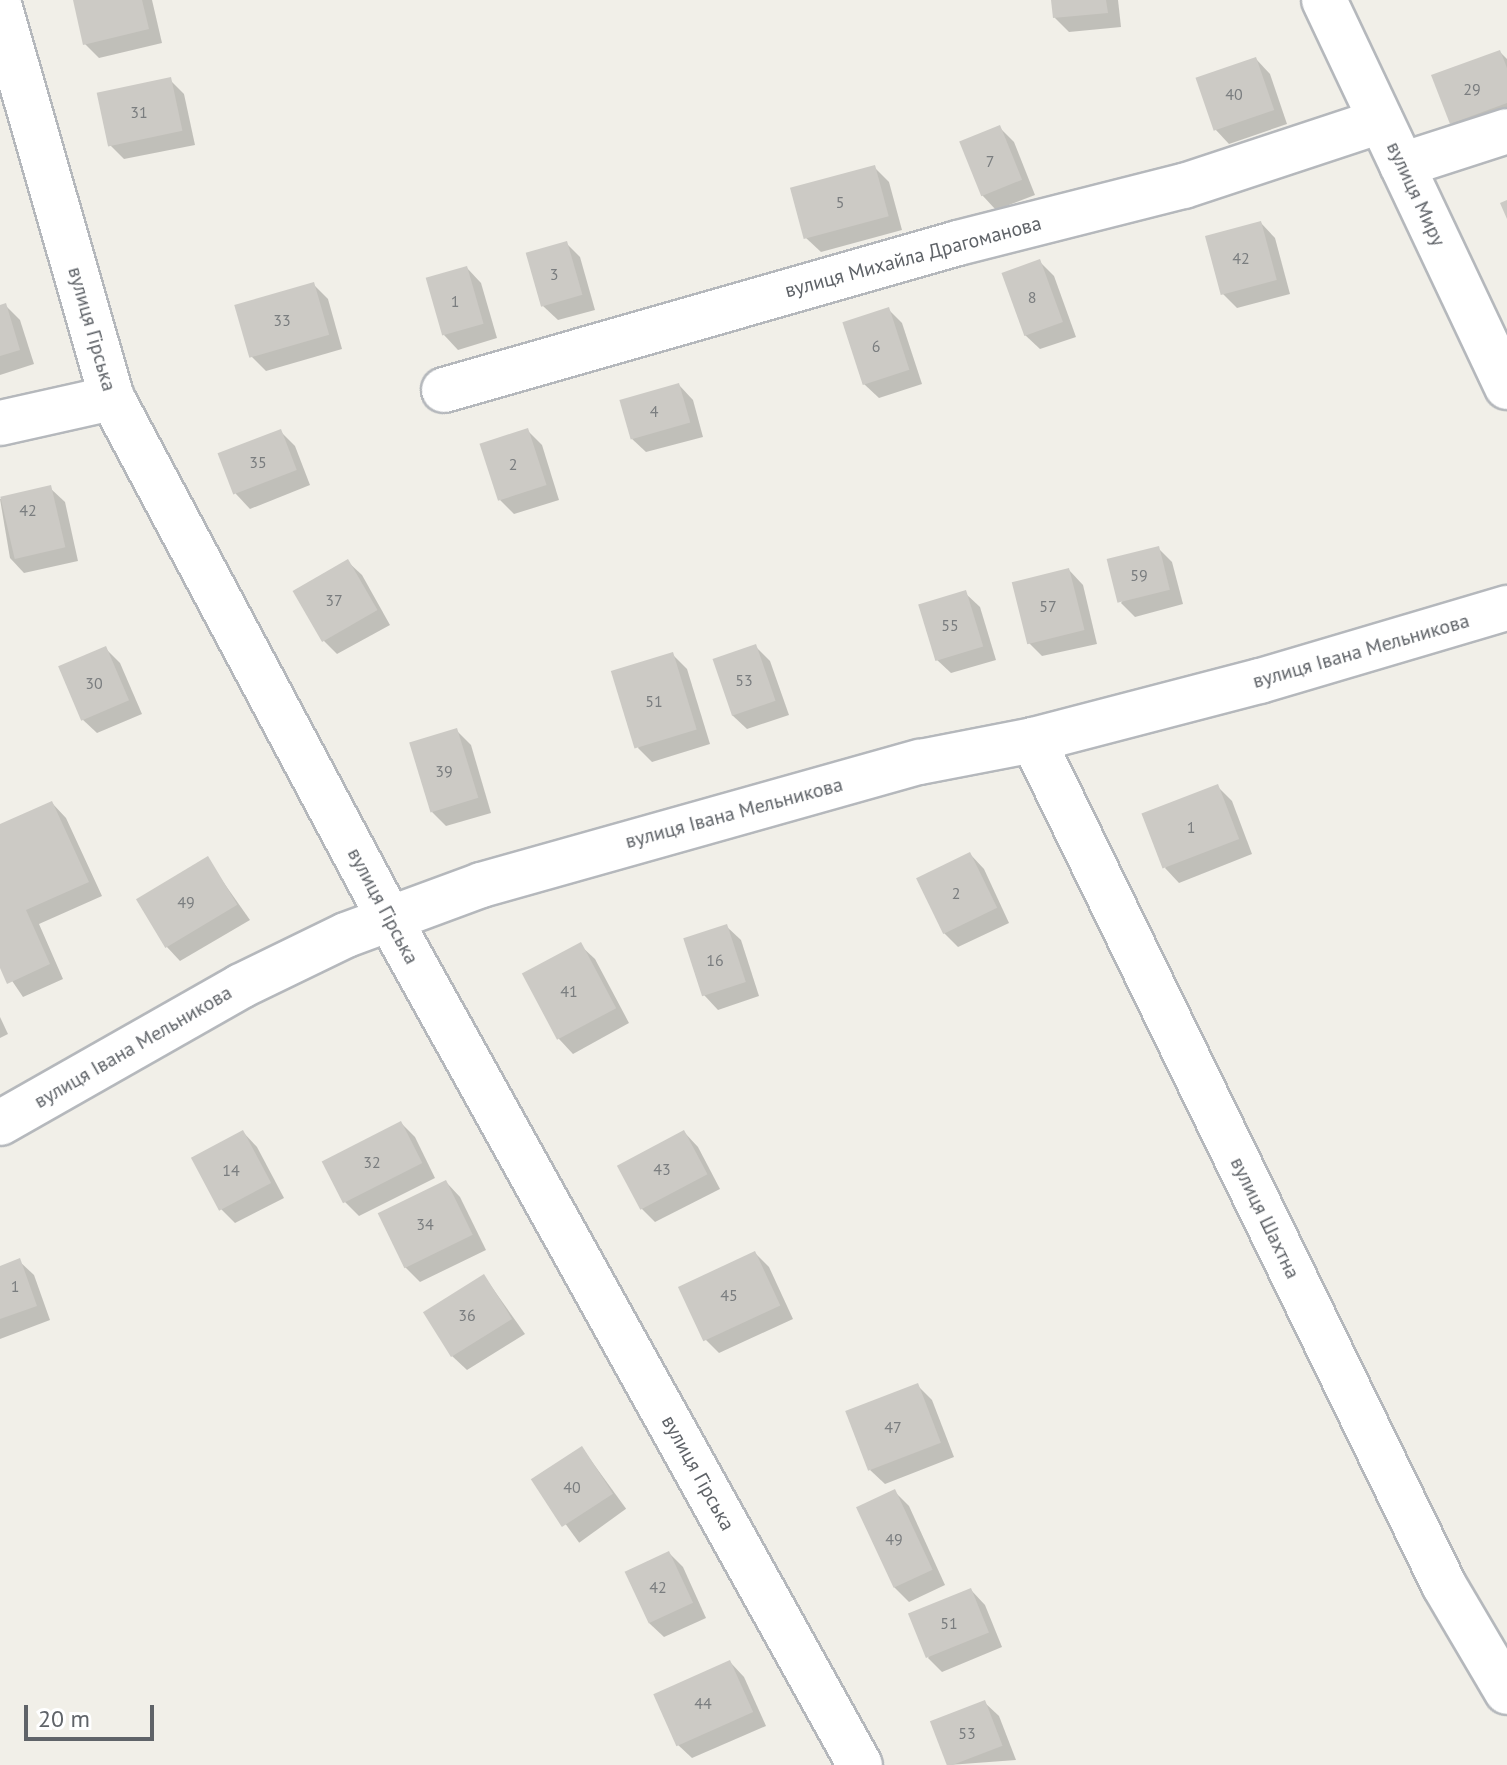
<!DOCTYPE html>
<html>
<head>
<meta charset="utf-8">
<style>
  body { margin:0 }
  #map { position:relative; width:1507px; height:1765px; overflow:hidden; background:#f1efe8; font-family:"PT Sans",sans-serif }
  div>[style] { position:absolute }
  [style*='--x'] { left:calc(var(--x)*1px); top:calc(var(--y)*1px); width:calc(var(--w)*1px); rotate:calc(var(--a)*1deg) }
  .shadow>* { inset:0; background:#0003; transform-origin:0 0 }
  .building>* { inset:0; background:#cccac5; transform-origin:0 0 }
  .roads { filter:drop-shadow(2px 0 #b5b8bc) drop-shadow(-2px 0 #b5b8bc) drop-shadow(0 2px #b5b8bc) drop-shadow(0 -2px #b5b8bc) }
  .street>* { height:44px; margin:-22px; padding:0 22px; transform-origin:22px; border-radius:22px; background:#fff }
  .secondary>* { height:44px; margin:-22px; padding:0 22px; transform-origin:22px; border-radius:22px; background:#fff }
  span { translate:-50% -50%; white-space:nowrap; text-align:center; line-height:1.15; -webkit-text-stroke:6px #fff; paint-order:stroke }
  .number-label { font-size:16px; color:#7a7d7f }
  .number-label span { -webkit-text-stroke-width:0 }
  .street-label { font-size:20px; color:#5f6368 }
  .scale { position:absolute; left:24px; top:1705px; width:130px; height:36px; box-sizing:border-box; border:4px solid #5f6368; border-top:0; padding-left:10px; font-size:24px; line-height:28px; white-space:nowrap; color:#5f6368; -webkit-text-stroke:6px #fff; paint-order:stroke }
</style>
</head>
<body>
<div id="map">
  <div class="shadow">
    <i style="clip-path:polygon(75px 0,152px 0,162px 43px,99px 58px,85px 44px)"></i>
    <i style="clip-path:polygon(1053px 0,1118px 0,1121px 27px,1069px 32px,1055px 18px)"></i>
    <i style="clip-path:polygon(1500px 52px,1507px 59px,1507px 122px,1466px 137px,1452px 123px)"></i>
    <i style="clip-path:polygon(1256px 59px,1270px 74px,1287px 124px,1229px 144px,1215px 129px)"></i>
    <i style="clip-path:polygon(170px 80px,184px 94px,195px 145px,124px 159px,110px 145px)"></i>
    <i style="clip-path:polygon(1000px 128px,1014px 142px,1035px 195px,996px 210px,982px 195px,961px 142px)"></i>
    <i style="clip-path:polygon(874px 167px,889px 182px,902px 230px,821px 252px,806px 238px)"></i>
    <i style="clip-path:polygon(1261px 223px,1275px 238px,1290px 294px,1237px 308px,1223px 294px)"></i>
    <i style="clip-path:polygon(566px 243px,580px 257px,595px 310px,558px 320px,543px 306px)"></i>
    <i style="clip-path:polygon(1039px 261px,1054px 276px,1076px 337px,1040px 349px,1025px 335px)"></i>
    <i style="clip-path:polygon(467px 268px,481px 283px,497px 338px,458px 350px,444px 335px)"></i>
    <i style="clip-path:polygon(314px 285px,328px 299px,342px 349px,266px 371px,251px 356px)"></i>
    <i style="clip-path:polygon(5px 305px,20px 320px,34px 364px,0 375px,0 307px)"></i>
    <i style="clip-path:polygon(888px 309px,902px 323px,922px 384px,879px 398px,864px 384px)"></i>
    <i style="clip-path:polygon(679px 385px,693px 400px,703px 437px,646px 452px,631px 438px)"></i>
    <i style="clip-path:polygon(527px 430px,542px 445px,559px 500px,514px 514px,500px 500px)"></i>
    <i style="clip-path:polygon(280px 431px,295px 446px,310px 485px,250px 509px,236px 494px,221px 455px)"></i>
    <i style="clip-path:polygon(50px 488px,65px 502px,78px 561px,24px 573px,10px 558px,0 499px)"></i>
    <i style="clip-path:polygon(1158px 548px,1172px 562px,1183px 604px,1135px 617px,1121px 603px)"></i>
    <i style="clip-path:polygon(347px 561px,362px 575px,390px 625px,337px 654px,323px 640px)"></i>
    <i style="clip-path:polygon(1069px 570px,1083px 585px,1097px 644px,1042px 656px,1028px 642px)"></i>
    <i style="clip-path:polygon(965px 593px,980px 607px,996px 660px,951px 673px,936px 659px)"></i>
    <i style="clip-path:polygon(756px 647px,770px 661px,789px 715px,747px 729px,732px 715px)"></i>
    <i style="clip-path:polygon(106px 649px,120px 663px,142px 714px,97px 733px,82px 719px)"></i>
    <i style="clip-path:polygon(672px 654px,687px 669px,710px 744px,652px 762px,638px 748px)"></i>
    <i style="clip-path:polygon(457px 731px,471px 745px,491px 813px,446px 826px,432px 812px)"></i>
    <i style="clip-path:polygon(1217px 786px,1232px 801px,1252px 854px,1179px 883px,1165px 868px)"></i>
    <i style="clip-path:polygon(52px 803px,66px 818px,102px 896px,39px 924px,63px 979px,23px 997px,0 963px,0 827px)"></i>
    <i style="clip-path:polygon(970px 854px,984px 869px,1009px 923px,958px 947px,944px 933px)"></i>
    <i style="clip-path:polygon(207px 859px,250px 920px,180px 961px,166px 946px)"></i>
    <i style="clip-path:polygon(726px 926px,741px 940px,759px 996px,718px 1010px,704px 995px)"></i>
    <i style="clip-path:polygon(580px 945px,595px 959px,629px 1023px,573px 1054px,559px 1039px,525px 975px)"></i>
    <i style="clip-path:polygon(0 1017px,8px 1034px,0 1038px)"></i>
    <i style="clip-path:polygon(401px 1123px,415px 1137px,435px 1178px,359px 1216px,345px 1202px)"></i>
    <i style="clip-path:polygon(243px 1132px,257px 1147px,284px 1198px,235px 1223px,221px 1209px)"></i>
    <i style="clip-path:polygon(684px 1132px,698px 1147px,720px 1189px,655px 1222px,641px 1208px)"></i>
    <i style="clip-path:polygon(446px 1182px,460px 1197px,486px 1250px,420px 1282px,405px 1267px)"></i>
    <i style="clip-path:polygon(755px 1253px,769px 1267px,793px 1319px,719px 1353px,704px 1338px)"></i>
    <i style="clip-path:polygon(19px 1261px,34px 1275px,50px 1320px,0 1339px,0 1268px)"></i>
    <i style="clip-path:polygon(484px 1276px,525px 1334px,467px 1370px,452px 1356px)"></i>
    <i style="clip-path:polygon(917px 1385px,932px 1400px,954px 1457px,885px 1484px,870px 1470px)"></i>
    <i style="left:582px;top:1448px;width:75px;height:58px;rotate:54deg"></i>
    <i style="clip-path:polygon(895px 1492px,909px 1506px,945px 1585px,909px 1602px,894px 1587px)"></i>
    <i style="clip-path:polygon(669px 1553px,683px 1567px,706px 1618px,664px 1637px,649px 1623px)"></i>
    <i style="clip-path:polygon(971px 1590px,985px 1605px,1002px 1647px,942px 1672px,928px 1658px)"></i>
    <i style="clip-path:polygon(730px 1662px,744px 1677px,766px 1726px,692px 1758px,677px 1744px)"></i>
    <i style="clip-path:polygon(984px 1702px,999px 1716px,1016px 1760px,949px 1765px,932px 1722px)"></i>
  </div>
  <div class="building">
    <i style="clip-path:polygon(73px 0,142px 0,149px 29px,83px 45px)"></i>
    <i style="clip-path:polygon(1051px 0,1106px 0,1108px 13px,1053px 18px)"></i>
    <i style="clip-path:polygon(1500px 50px,1507px 68px,1507px 103px,1450px 124px,1431px 75px)"></i>
    <i style="left:1256px;top:57px;width:56px;height:64px;rotate:71deg"></i>
    <i style="left:171px;top:77px;width:55px;height:76px;rotate:78deg"></i>
    <i style="left:1000px;top:125px;width:59px;height:44px;rotate:68deg"></i>
    <i style="left:875px;top:165px;width:53px;height:88px;rotate:75deg"></i>
    <i style="clip-path:polygon(1507px 200px,1507px 219px,1500px 203px)"></i>
    <i style="left:1261px;top:221px;width:61px;height:58px;rotate:75deg"></i>
    <i style="left:567px;top:241px;width:56px;height:43px;rotate:74deg"></i>
    <i style="left:1040px;top:259px;width:67px;height:41px;rotate:70deg"></i>
    <i style="left:467px;top:266px;width:60px;height:43px;rotate:74deg"></i>
    <i style="left:314px;top:282px;width:55px;height:83px;rotate:74deg"></i>
    <i style="clip-path:polygon(6px 303px,20px 350px,0 356px,0 305px)"></i>
    <i style="left:889px;top:307px;width:66px;height:49px;rotate:72deg"></i>
    <i style="left:679px;top:383px;width:41px;height:62px;rotate:74deg"></i>
    <i style="left:528px;top:428px;width:60px;height:51px;rotate:72deg"></i>
    <i style="left:281px;top:429px;width:44px;height:68px;rotate:69deg"></i>
    <i style="left:51px;top:485px;width:64px;height:52px;rotate:77deg"></i>
    <i style="left:1159px;top:546px;width:45px;height:54px;rotate:76deg"></i>
    <i style="left:348px;top:559px;width:59px;height:64px;rotate:60deg"></i>
    <i style="left:1069px;top:568px;width:64px;height:59px;rotate:76deg"></i>
    <i style="left:966px;top:590px;width:59px;height:50px;rotate:73deg"></i>
    <i style="left:756px;top:644px;width:60px;height:46px;rotate:71deg"></i>
    <i style="left:106px;top:646px;width:59px;height:52px;rotate:67deg"></i>
    <i style="left:673px;top:652px;width:81px;height:65px;rotate:73deg"></i>
    <i style="left:457px;top:728px;width:73px;height:50px;rotate:73deg"></i>
    <i style="left:1218px;top:784px;width:59px;height:82px;rotate:69deg"></i>
    <i style="clip-path:polygon(52px 801px,89px 882px,26px 910px,50px 964px,7px 984px,0 968px,0 824px)"></i>
    <i style="left:970px;top:852px;width:62px;height:60px;rotate:64deg"></i>
    <i style="left:208px;top:856px;width:57px;height:84px;rotate:59deg"></i>
    <i style="left:727px;top:924px;width:61px;height:46px;rotate:72deg"></i>
    <i style="left:581px;top:942px;width:75px;height:67px;rotate:62deg"></i>
    <i style="left:401px;top:1121px;width:47px;height:89px;rotate:63deg"></i>
    <i style="left:243px;top:1130px;width:60px;height:59px;rotate:62deg"></i>
    <i style="left:684px;top:1130px;width:50px;height:76px;rotate:62deg"></i>
    <i style="left:446px;top:1180px;width:61px;height:76px;rotate:64deg"></i>
    <i style="left:755px;top:1251px;width:60px;height:85px;rotate:65deg"></i>
    <i style="clip-path:polygon(20px 1258px,37px 1306px,0 1319px,0 1266px)"></i>
    <i style="left:484px;top:1274px;width:53px;height:72px;rotate:58deg"></i>
    <i style="left:918px;top:1383px;width:64px;height:78px;rotate:69deg"></i>
    <i style="left:582px;top:1446px;width:57px;height:61px;rotate:57deg"></i>
    <i style="left:895px;top:1489px;width:89px;height:43px;rotate:65deg"></i>
    <i style="left:669px;top:1551px;width:57px;height:49px;rotate:65deg"></i>
    <i style="left:971px;top:1588px;width:48px;height:68px;rotate:68deg"></i>
    <i style="left:730px;top:1660px;width:57px;height:84px;rotate:66deg"></i>
    <i style="left:985px;top:1700px;width:49px;height:59px;rotate:69deg"></i>
  </div>
  <div class="roads">
    <div class="street">
      <i style="--x:0;--y:8;--w:406;--a:74"></i>
      <i style="--x:112;--y:398;--w:591;--a:61.96"></i>
      <i style="--x:390;--y:920;--w:967;--a:60.92"></i>
      <i style="--x:1402;--y:165;--w:110;--a:-17.9"></i>
      <i style="--x:444;--y:390;--w:535;--a:-15.96"></i>
      <i style="--x:958;--y:243;--w:233;--a:-14.2"></i>
      <i style="--x:1184;--y:186;--w:207;--a:-18.3"></i>
      <i style="--x:0;--y:423;--w:115;--a:-12.6"></i>
      <i style="--x:1033;--y:740;--w:940;--a:64.06"></i>
      <i style="--x:1444;--y:1585;--w:124;--a:59.5"></i>
      <i style="--x:0;--y:1123;--w:277;--a:-29.6"></i>
      <i style="--x:241;--y:986;--w:117;--a:-25.9"></i>
      <i style="--x:346;--y:935;--w:144;--a:-20.3"></i>
      <i style="--x:481;--y:885;--w:456;--a:-15.7"></i>
      <i style="--x:920;--y:762;--w:115;--a:-11"></i>
      <i style="--x:1033;--y:740;--w:235;--a:-14.6"></i>
      <i style="--x:1260;--y:681;--w:258;--a:-16.5"></i>
    </div>
    <div class="secondary">
      <i style="--x:1324;--y:0;--w:428;--a:64.7"></i>
    </div>
  </div>
  <div class="number-label">
    <span style="left:1472px;top:89px">29</span>
    <span style="left:1234px;top:94px">40</span>
    <span style="left:139px;top:112px">31</span>
    <span style="left:990px;top:161px">7</span>
    <span style="left:840px;top:202px">5</span>
    <span style="left:1241px;top:258px">42</span>
    <span style="left:554px;top:274px">3</span>
    <span style="left:1032px;top:297px">8</span>
    <span style="left:455px;top:301px">1</span>
    <span style="left:282px;top:320px">33</span>
    <span style="left:876px;top:346px">6</span>
    <span style="left:654px;top:411px">4</span>
    <span style="left:258px;top:462px">35</span>
    <span style="left:513px;top:464px">2</span>
    <span style="left:28px;top:510px">42</span>
    <span style="left:1139px;top:575px">59</span>
    <span style="left:334px;top:600px">37</span>
    <span style="left:1048px;top:606px">57</span>
    <span style="left:950px;top:625px">55</span>
    <span style="left:744px;top:680px">53</span>
    <span style="left:94px;top:683px">30</span>
    <span style="left:654px;top:701px">51</span>
    <span style="left:444px;top:771px">39</span>
    <span style="left:1191px;top:827px">1</span>
    <span style="left:956px;top:893px">2</span>
    <span style="left:186px;top:902px">49</span>
    <span style="left:715px;top:960px">16</span>
    <span style="left:569px;top:991px">41</span>
    <span style="left:372px;top:1162px">32</span>
    <span style="left:662px;top:1169px">43</span>
    <span style="left:231px;top:1170px">14</span>
    <span style="left:425px;top:1224px">34</span>
    <span style="left:15px;top:1286px">1</span>
    <span style="left:729px;top:1295px">45</span>
    <span style="left:467px;top:1315px">36</span>
    <span style="left:893px;top:1427px">47</span>
    <span style="left:572px;top:1487px">40</span>
    <span style="left:894px;top:1539px">49</span>
    <span style="left:658px;top:1587px">42</span>
    <span style="left:949px;top:1623px">51</span>
    <span style="left:703px;top:1703px">44</span>
    <span style="left:967px;top:1733px">53</span>
  </div>
  <div class="street-label">
    <span style="left:1416px;top:194px;rotate:65deg">вулиця Миру</span>
    <span style="left:913px;top:257px;rotate:-15deg">вулиця Михайла Драгоманова</span>
    <span style="left:92px;top:329px;rotate:74deg">вулиця Гірська</span>
    <span style="left:1361px;top:651px;rotate:-16deg">вулиця Івана Мельникова</span>
    <span style="left:734px;top:813px;rotate:-15deg">вулиця Івана Мельникова</span>
    <span style="left:383px;top:906px;rotate:62deg">вулиця Гірська</span>
    <span style="left:133px;top:1047px;rotate:-30deg">вулиця Івана Мельникова</span>
    <span style="left:1265px;top:1218px;rotate:64deg">вулиця Шахтна</span>
    <span style="left:698px;top:1473px;rotate:61deg">вулиця Гірська</span>
  </div>
  <div class="scale">20 m</div>
</div>
</body>
</html>
